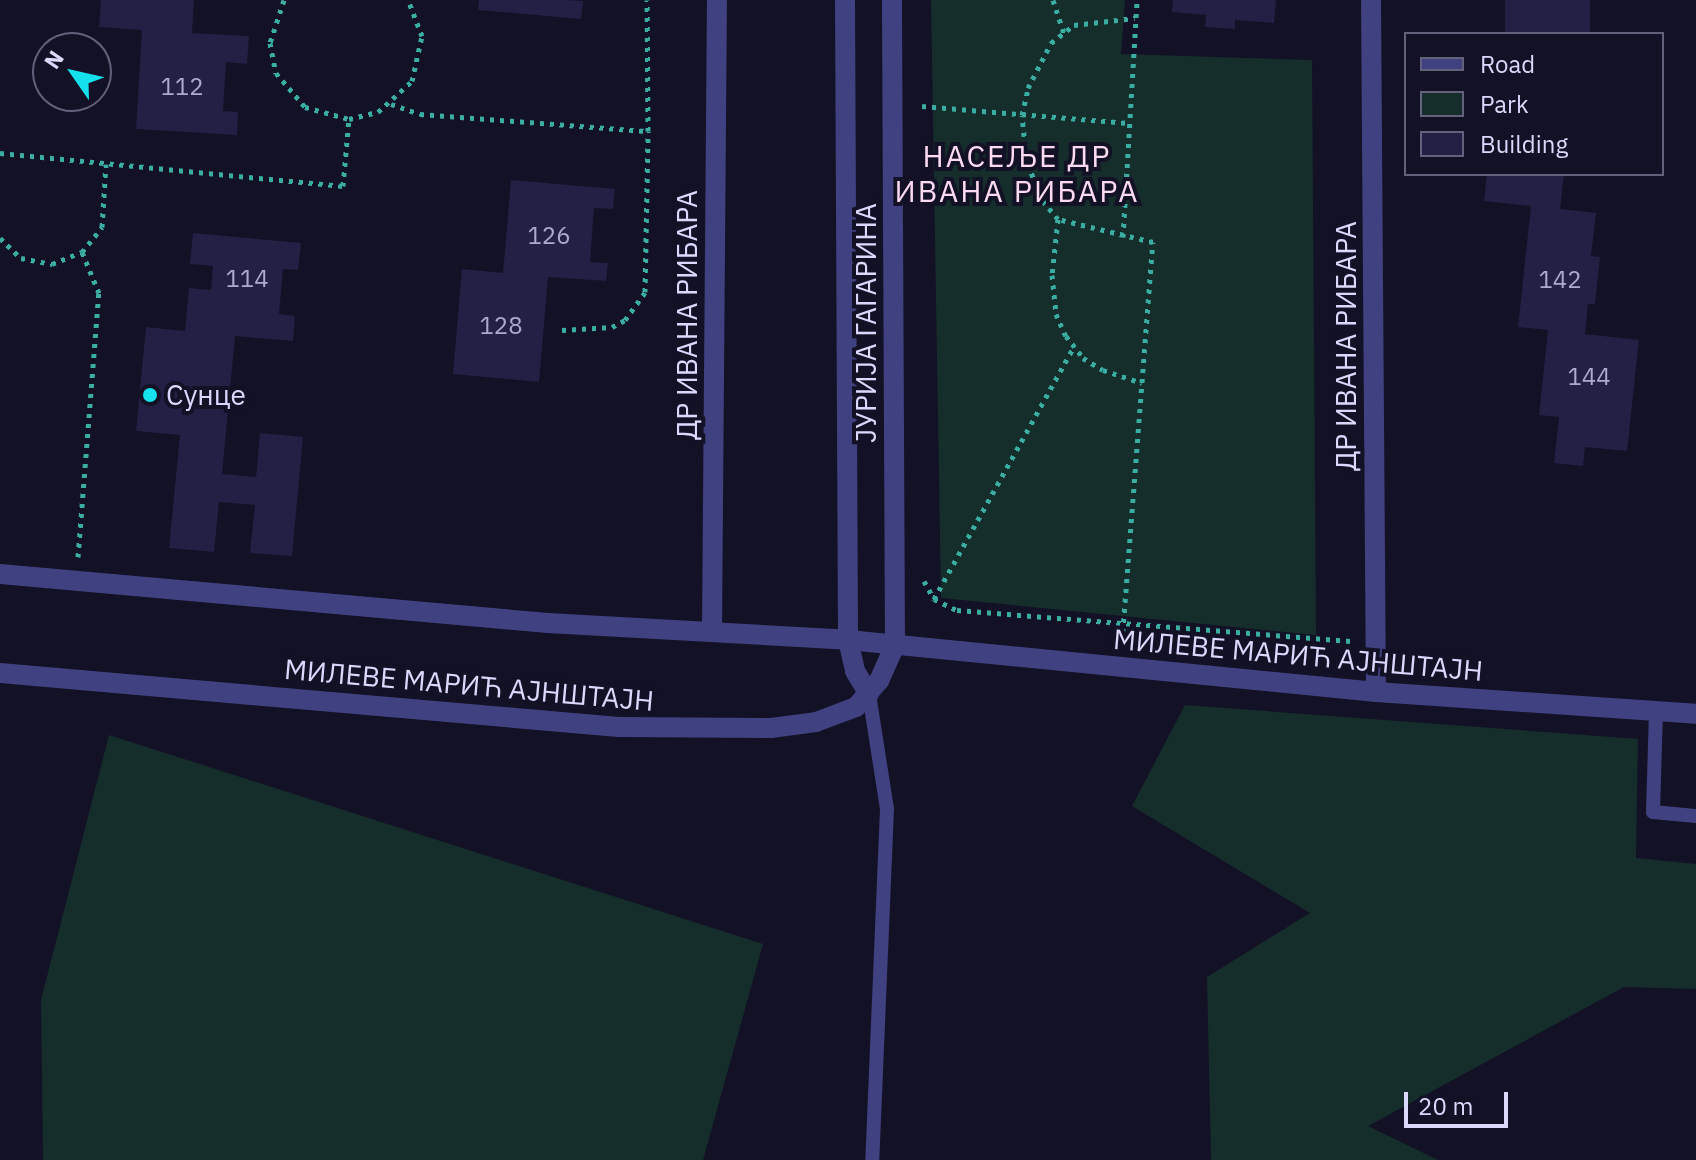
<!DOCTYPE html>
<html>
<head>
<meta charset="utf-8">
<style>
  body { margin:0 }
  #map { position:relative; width:1696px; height:1160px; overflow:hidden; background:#131125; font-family:"IBM Plex Sans",sans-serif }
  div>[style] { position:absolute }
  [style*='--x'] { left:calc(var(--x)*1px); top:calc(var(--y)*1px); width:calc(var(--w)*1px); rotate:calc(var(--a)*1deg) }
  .green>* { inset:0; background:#152e2c }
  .building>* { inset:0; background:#241f44; transform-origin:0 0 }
  .path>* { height:5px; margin-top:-2.5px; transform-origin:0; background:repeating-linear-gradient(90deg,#3aaea2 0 4px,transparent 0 10px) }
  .lane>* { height:14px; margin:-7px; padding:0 7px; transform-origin:7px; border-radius:7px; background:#404180 }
  .street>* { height:20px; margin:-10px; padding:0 10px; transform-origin:10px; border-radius:10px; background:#404180 }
  .dots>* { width:22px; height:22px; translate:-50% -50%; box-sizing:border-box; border:4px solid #131125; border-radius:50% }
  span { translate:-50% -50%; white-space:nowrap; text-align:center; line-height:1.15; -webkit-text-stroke:8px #131125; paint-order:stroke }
  .number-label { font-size:24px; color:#acaace }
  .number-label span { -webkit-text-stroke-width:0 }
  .street-label { font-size:28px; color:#dad8fc }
  .poi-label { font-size:28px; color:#dad8fc }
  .left { translate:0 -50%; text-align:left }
  .neighbourhood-label { font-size:30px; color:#fcdaf1; letter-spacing:2px }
  .legend { position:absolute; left:1404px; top:32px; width:260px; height:144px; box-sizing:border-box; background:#131125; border:2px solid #63617b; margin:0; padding:10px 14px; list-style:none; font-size:24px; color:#dad8fc }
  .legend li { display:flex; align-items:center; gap:16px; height:40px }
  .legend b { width:40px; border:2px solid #63617b }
  .north { position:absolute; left:32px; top:32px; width:80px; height:80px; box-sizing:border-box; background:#131125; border:2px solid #63617b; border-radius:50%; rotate:304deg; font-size:22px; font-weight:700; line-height:32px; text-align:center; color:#dad8fc }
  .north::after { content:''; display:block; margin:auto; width:28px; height:36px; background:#14e1ec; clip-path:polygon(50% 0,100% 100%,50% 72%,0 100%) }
  .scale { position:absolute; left:1404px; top:1092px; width:104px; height:36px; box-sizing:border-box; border:4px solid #dad8fc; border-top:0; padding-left:10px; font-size:24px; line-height:28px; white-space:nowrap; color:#dad8fc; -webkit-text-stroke:6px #131125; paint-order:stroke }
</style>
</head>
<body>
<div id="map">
  <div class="green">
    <i style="clip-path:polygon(931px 0,1125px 0,1121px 54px,1312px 60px,1316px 635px,941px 598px)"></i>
    <i style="clip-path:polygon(1185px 705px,1638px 739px,1636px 858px,1696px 864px,1696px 989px,1624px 987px,1368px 1126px,1438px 1160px,1211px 1160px,1207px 977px,1310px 913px,1132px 806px)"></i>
    <i style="clip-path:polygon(109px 735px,763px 944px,703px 1160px,43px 1160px,41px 1000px)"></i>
  </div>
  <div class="building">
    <i style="clip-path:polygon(101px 0,194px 0,192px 33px,249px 36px,247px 64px,226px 62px,223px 111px,238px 112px,237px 135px,136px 129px,142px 30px,99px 27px)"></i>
    <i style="clip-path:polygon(479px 0,566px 0,583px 1px,581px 19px,478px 10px)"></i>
    <i style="clip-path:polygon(1173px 0,1276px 0,1274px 23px,1235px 20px,1235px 29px,1205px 27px,1206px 15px,1172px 12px)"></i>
    <i style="left:1505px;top:0;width:85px;height:34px"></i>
    <i style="clip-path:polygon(1487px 174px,1564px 174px,1560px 209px,1596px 213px,1591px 256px,1600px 257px,1595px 304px,1588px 304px,1585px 334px,1639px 340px,1627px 451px,1585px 447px,1583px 466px,1554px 463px,1559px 417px,1539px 415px,1548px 330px,1518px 327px,1531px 206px,1484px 201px)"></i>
    <i style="clip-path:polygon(511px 180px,615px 189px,613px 209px,594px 208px,590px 262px,608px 263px,606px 281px,548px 277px,539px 382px,453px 374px,462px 269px,503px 273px)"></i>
    <i style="clip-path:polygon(193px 233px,301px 243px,298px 270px,283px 269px,279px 314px,295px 316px,293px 341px,235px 336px,222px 474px,256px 477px,260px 433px,303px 437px,292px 556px,250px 553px,255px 505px,219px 502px,214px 552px,169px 548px,180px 435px,136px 431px,146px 327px,185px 331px,189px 288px,211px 290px,213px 266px,190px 264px)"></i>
  </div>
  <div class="path">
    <i style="--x:284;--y:0;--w:45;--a:108"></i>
    <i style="--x:270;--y:43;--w:31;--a:79"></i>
    <i style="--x:276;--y:73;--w:45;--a:49.5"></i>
    <i style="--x:305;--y:107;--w:46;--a:15.3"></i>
    <i style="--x:349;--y:119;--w:30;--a:-14"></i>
    <i style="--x:378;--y:112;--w:46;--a:-42.4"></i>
    <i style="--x:412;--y:81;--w:46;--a:-77.5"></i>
    <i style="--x:422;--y:36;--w:39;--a:-111"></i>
    <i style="--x:1053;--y:0;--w:35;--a:72"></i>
    <i style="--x:391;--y:104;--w:31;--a:19"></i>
    <i style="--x:420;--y:114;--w:229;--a:4.3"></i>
    <i style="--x:648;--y:131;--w:131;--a:-90.4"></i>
    <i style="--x:922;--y:106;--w:207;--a:4.7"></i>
    <i style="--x:0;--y:153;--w:345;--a:5.5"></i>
    <i style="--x:343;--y:186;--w:67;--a:-84.9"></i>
    <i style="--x:1058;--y:219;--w:56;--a:96.1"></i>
    <i style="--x:1052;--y:275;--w:39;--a:84"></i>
    <i style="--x:1056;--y:314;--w:24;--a:66"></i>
    <i style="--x:1066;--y:336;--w:28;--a:52"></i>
    <i style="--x:1083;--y:358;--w:23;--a:31"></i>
    <i style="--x:1103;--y:370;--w:41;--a:18.4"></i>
    <i style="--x:1123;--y:237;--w:237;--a:-86.6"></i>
    <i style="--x:0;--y:238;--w:29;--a:44"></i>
    <i style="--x:21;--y:258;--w:32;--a:11"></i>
    <i style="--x:52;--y:264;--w:32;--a:-22"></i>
    <i style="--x:82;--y:252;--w:32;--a:-51"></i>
    <i style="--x:102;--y:227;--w:63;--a:-86.4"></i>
    <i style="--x:562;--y:330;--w:50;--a:-3.4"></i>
    <i style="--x:612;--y:327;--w:15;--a:-28"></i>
    <i style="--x:625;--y:320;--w:34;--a:-54"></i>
    <i style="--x:645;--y:292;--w:161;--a:-88.9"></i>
    <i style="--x:78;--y:557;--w:265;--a:-85.5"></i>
    <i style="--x:99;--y:293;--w:44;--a:-112.5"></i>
    <i style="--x:924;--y:581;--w:21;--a:61"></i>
    <i style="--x:934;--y:599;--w:25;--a:26"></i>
    <i style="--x:957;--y:610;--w:395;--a:4.5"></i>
    <i style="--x:934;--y:599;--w:289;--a:-61"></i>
    <i style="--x:1122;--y:642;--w:401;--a:-85.6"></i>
    <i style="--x:1153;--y:242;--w:98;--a:-166.4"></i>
    <i style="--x:1058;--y:219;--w:30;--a:-130"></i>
    <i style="--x:1039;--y:196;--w:42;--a:-108"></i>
    <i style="--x:1026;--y:156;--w:41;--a:-95.6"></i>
    <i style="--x:1022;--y:115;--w:28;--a:-77"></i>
    <i style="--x:1028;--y:88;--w:51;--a:-62.9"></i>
    <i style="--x:1051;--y:43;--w:29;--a:-38"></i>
    <i style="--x:1074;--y:25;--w:61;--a:-6.5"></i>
  </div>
  <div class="lane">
    <i style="--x:869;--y:694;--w:116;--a:81.1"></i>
    <i style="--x:887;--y:809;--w:351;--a:92.4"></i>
    <i style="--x:1656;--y:711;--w:101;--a:91.7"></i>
    <i style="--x:1653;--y:812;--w:43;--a:5.3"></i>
  </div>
  <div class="street">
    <i style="--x:845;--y:0;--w:640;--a:89.73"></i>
    <i style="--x:848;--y:640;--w:32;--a:77"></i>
    <i style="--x:855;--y:671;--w:27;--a:59"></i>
    <i style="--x:1371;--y:0;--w:692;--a:89.59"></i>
    <i style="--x:0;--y:574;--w:550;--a:5.11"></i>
    <i style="--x:548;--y:623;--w:300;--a:3.2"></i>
    <i style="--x:848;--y:640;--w:531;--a:5.62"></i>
    <i style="--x:1376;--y:692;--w:321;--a:3.9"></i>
    <i style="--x:712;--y:631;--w:631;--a:-89.55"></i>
    <i style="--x:0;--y:673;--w:621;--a:4.99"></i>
    <i style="--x:619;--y:727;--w:152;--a:0.4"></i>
    <i style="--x:771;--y:728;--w:45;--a:-7.6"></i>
    <i style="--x:816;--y:722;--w:43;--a:-20.6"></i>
    <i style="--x:856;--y:707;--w:35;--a:-49"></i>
    <i style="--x:879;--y:681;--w:39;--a:-66"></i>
    <i style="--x:895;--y:645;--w:645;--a:-90.27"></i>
  </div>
  <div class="dots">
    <i style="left:150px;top:395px;background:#14e1ec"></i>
  </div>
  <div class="number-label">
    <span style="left:182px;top:87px">112</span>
    <span style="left:549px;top:236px">126</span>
    <span style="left:247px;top:279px">114</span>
    <span style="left:1560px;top:280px">142</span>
    <span style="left:501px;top:326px">128</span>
    <span style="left:1589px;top:377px">144</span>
  </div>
  <div class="street-label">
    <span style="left:687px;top:315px;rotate:-90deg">ДР ИВАНА РИБАРА</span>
    <span style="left:866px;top:323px;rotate:-90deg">ЈУРИЈА ГАГАРИНА</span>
    <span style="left:1346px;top:346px;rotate:-90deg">ДР ИВАНА РИБАРА</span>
    <span style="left:1298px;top:655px;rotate:5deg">МИЛЕВЕ МАРИЋ АЈНШТАЈН</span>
    <span style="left:469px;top:685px;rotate:5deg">МИЛЕВЕ МАРИЋ АЈНШТАЈН</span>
  </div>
  <div class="poi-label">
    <span class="left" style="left:166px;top:395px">Сунце</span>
  </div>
  <div class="neighbourhood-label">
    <span style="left:1017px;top:173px">НАСЕЉЕ ДР<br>ИВАНА РИБАРА</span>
  </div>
  <ul class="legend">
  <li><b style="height:10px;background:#404180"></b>Road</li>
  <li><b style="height:22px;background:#152e2c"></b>Park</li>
  <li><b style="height:22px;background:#241f44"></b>Building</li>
  </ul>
  <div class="north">N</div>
  <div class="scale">20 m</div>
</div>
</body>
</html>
